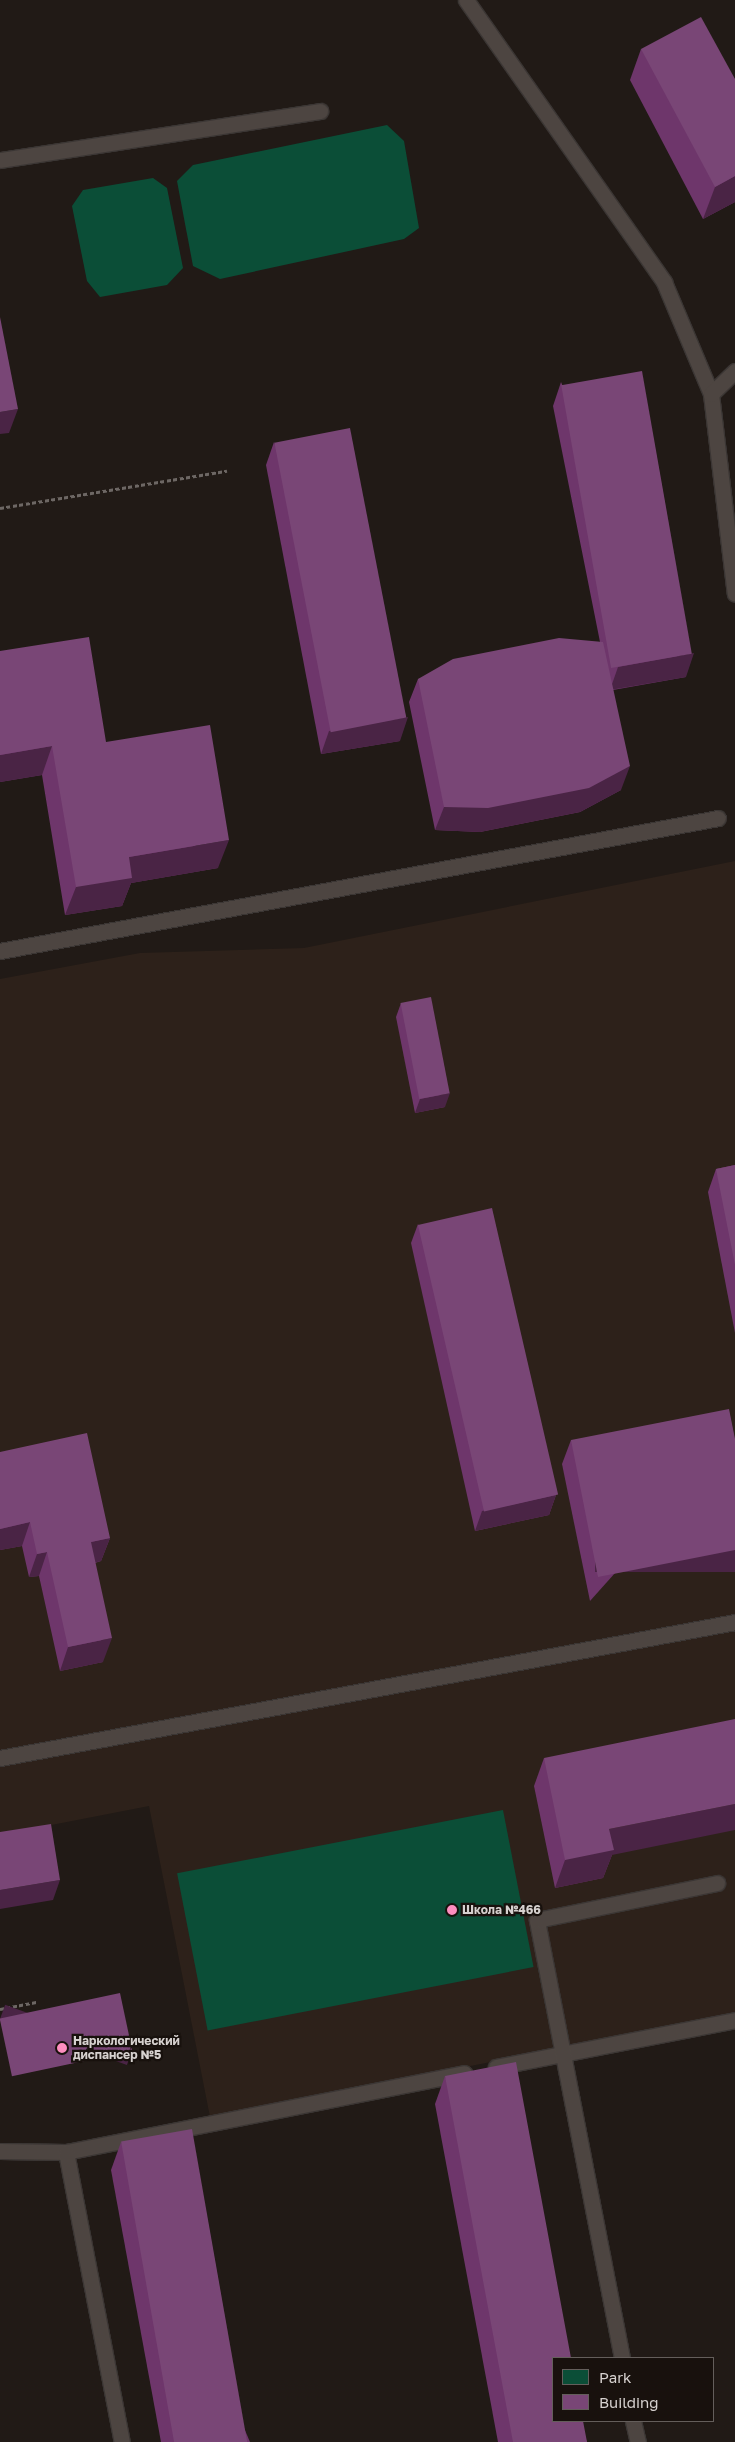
<!DOCTYPE html>
<html>
<head>
<meta charset="utf-8">
<style>
  body { margin:0 }
  #map { position:relative; width:735px; height:2442px; overflow:hidden; background:#211a16; font-family:"Golos Text",sans-serif }
  div>[style] { position:absolute }
  [style*='--x'] { left:calc(var(--x)*1px); top:calc(var(--y)*1px); width:calc(var(--w)*1px); rotate:calc(var(--a)*1deg) }
  .built>* { inset:0; background:#2d211a }
  .green>* { inset:0; background:#0b4e37; transform-origin:0 0 }
  .path>* { height:3px; margin-top:-1.5px; transform-origin:0; background:repeating-linear-gradient(90deg,#6d6764 0 4px,transparent 0 6.5px) }
  .roads { filter:drop-shadow(1px 0 #3b3634) drop-shadow(-1px 0 #3b3634) drop-shadow(0 1px #3b3634) drop-shadow(0 -1px #3b3634) }
  .lane>* { height:15px; margin:-7.5px; padding:0 7.5px; transform-origin:7.5px; border-radius:7.5px; background:#4d4541 }
  .wall>* { inset:0; background:#6e366b }
  .shaded-wall>* { inset:0; background:#4a2445; transform-origin:0 0 }
  .building>* { inset:0; background:#794676; transform-origin:0 0 }
  .dots>* { width:14px; height:14px; translate:-50% -50%; box-sizing:border-box; border:2px solid #18110d; border-radius:50% }
  span { translate:-50% -50%; white-space:nowrap; text-align:center; line-height:1.15; -webkit-text-stroke:4.5px #18110d; paint-order:stroke }
  .poi-label { font-size:12px; color:#d6d1cf; font-weight:700 }
  .left { translate:0 -50%; text-align:left }
  .legend { position:absolute; left:552px; top:2357px; width:162px; height:65px; box-sizing:border-box; background:#18110d; border:1px solid #645e5b; margin:0; padding:6px 9px; list-style:none; font-size:15px; color:#d6d1cf }
  .legend li { display:flex; align-items:center; gap:10px; height:25px }
  .legend b { width:25px; border:1px solid #645e5b }
</style>
</head>
<body>
<div id="map">
  <div class="built">
    <i style="clip-path:polygon(735px 861px,735px 2014px,210px 2117px,149px 1806px,0 1835px,0 979px,140px 953px,304px 948px)"></i>
  </div>
  <div class="green">
    <i style="clip-path:polygon(387px 125px,404px 141px,419px 228px,404px 239px,220px 279px,193px 266px,177px 181px,193px 165px)"></i>
    <i style="clip-path:polygon(153px 178px,167px 188px,183px 268px,167px 285px,100px 297px,87px 281px,72px 206px,83px 190px)"></i>
    <i style="left:503px;top:1810px;width:160px;height:332px;rotate:79deg"></i>
  </div>
  <div class="path">
    <i style="--x:0;--y:508;--w:230;--a:-9.3"></i>
    <i style="--x:0;--y:2009;--w:37;--a:-11"></i>
  </div>
  <div class="roads">
    <div class="lane">
      <i style="--x:466;--y:0;--w:345;--a:54.9"></i>
      <i style="--x:664;--y:282;--w:121;--a:67.2"></i>
      <i style="--x:711;--y:394;--w:201;--a:83.2"></i>
      <i style="--x:0;--y:160;--w:324;--a:-8.7"></i>
      <i style="--x:711;--y:394;--w:33;--a:-44"></i>
      <i style="--x:0;--y:951;--w:730;--a:-10.49"></i>
      <i style="--x:0;--y:1758;--w:747;--a:-10.48"></i>
      <i style="--x:496;--y:2067;--w:244;--a:-11.1"></i>
      <i style="--x:0;--y:2151;--w:66;--a:0.9"></i>
      <i style="--x:66;--y:2152;--w:406;--a:-11.2"></i>
      <i style="--x:66;--y:2152;--w:295;--a:79.1"></i>
      <i style="--x:622;--y:2358;--w:446;--a:-101"></i>
      <i style="--x:537;--y:1920;--w:184;--a:-11.6"></i>
      <i style="--x:633;--y:2421;--w:22;--a:77"></i>
    </div>
  </div>
  <div class="wall">
    <i style="clip-path:polygon(641px 49px,735px 79px,735px 202px,703px 219px,630px 80px)"></i>
    <i style="clip-path:polygon(561px 382px,686px 677px,613px 690px,621px 790px,580px 812px,480px 832px,435px 830px,409px 702px,418px 679px,600px 642px,553px 406px)"></i>
    <i style="clip-path:polygon(274px 442px,400px 741px,321px 754px,266px 465px)"></i>
    <i style="clip-path:polygon(0 651px,218px 868px,131px 883px,122px 906px,65px 915px,42px 775px,0 782px)"></i>
    <i style="clip-path:polygon(401px 1003px,445px 1107px,415px 1113px,396px 1017px)"></i>
    <i style="clip-path:polygon(735px 1165px,735px 1333px,708px 1192px,716px 1169px)"></i>
    <i style="clip-path:polygon(418px 1224px,556px 1495px,549px 1515px,475px 1531px,411px 1243px)"></i>
    <i style="clip-path:polygon(735px 1439px,590px 1601px,562px 1464px,571px 1440px)"></i>
    <i style="clip-path:polygon(0 1452px,110px 1538px,101px 1561px,95px 1563px,103px 1662px,60px 1671px,39px 1576px,29px 1577px,22px 1546px,0 1550px)"></i>
    <i style="clip-path:polygon(544px 1758px,612px 1855px,603px 1878px,555px 1888px,534px 1786px)"></i>
    <i style="clip-path:polygon(445px 2076px,587px 2442px,498px 2442px,435px 2104px)"></i>
    <i style="clip-path:polygon(121px 2142px,250px 2442px,161px 2442px,111px 2170px)"></i>
  </div>
  <div class="shaded-wall">
    <i style="clip-path:polygon(735px 176px,735px 202px,703px 219px,715px 187px)"></i>
    <i style="clip-path:polygon(18px 409px,9px 433px,0 434px,0 412px)"></i>
    <i style="clip-path:polygon(694px 653px,686px 677px,610px 690px,618px 667px)"></i>
    <i style="clip-path:polygon(408px 717px,400px 741px,321px 754px,329px 731px)"></i>
    <i style="clip-path:polygon(52px 746px,42px 775px,0 782px,0 755px)"></i>
    <i style="clip-path:polygon(630px 766px,621px 790px,580px 812px,480px 832px,435px 830px,444px 807px)"></i>
    <i style="clip-path:polygon(229px 840px,218px 868px,131px 883px,122px 906px,65px 915px,76px 887px,129px 857px)"></i>
    <i style="clip-path:polygon(450px 1093px,445px 1107px,415px 1113px,420px 1099px)"></i>
    <i style="clip-path:polygon(556px 1495px,549px 1515px,475px 1531px,482px 1511px)"></i>
    <i style="clip-path:polygon(30px 1522px,22px 1546px,0 1550px,0 1529px)"></i>
    <i style="clip-path:polygon(110px 1538px,101px 1561px,82px 1566px,91px 1542px)"></i>
    <i style="left:735px;top:1550px;width:22px;height:140px;rotate:90deg"></i>
    <i style="clip-path:polygon(47px 1552px,39px 1576px,29px 1577px,37px 1554px)"></i>
    <i style="clip-path:polygon(112px 1638px,103px 1662px,60px 1671px,68px 1647px)"></i>
    <i style="clip-path:polygon(735px 1804px,735px 1830px,612px 1855px,603px 1878px,555px 1888px,565px 1860px,609px 1829px)"></i>
    <i style="clip-path:polygon(60px 1880px,53px 1900px,0 1909px,0 1890px)"></i>
    <i style="left:132px;top:2051px;width:15px;height:135px;rotate:110deg"></i>
  </div>
  <div class="building">
    <i style="clip-path:polygon(701px 17px,735px 79px,735px 176px,715px 187px,641px 49px)"></i>
    <i style="clip-path:polygon(0 317px,18px 409px,0 412px)"></i>
    <i style="left:642px;top:371px;width:287px;height:82px;rotate:80deg"></i>
    <i style="left:350px;top:428px;width:295px;height:77px;rotate:79deg"></i>
    <i style="clip-path:polygon(89px 637px,106px 742px,210px 725px,229px 840px,129px 857px,132px 878px,76px 887px,52px 746px,0 755px,0 651px)"></i>
    <i style="clip-path:polygon(559px 638px,603px 642px,630px 766px,589px 788px,488px 808px,444px 807px,418px 679px,453px 659px)"></i>
    <i style="left:431px;top:997px;width:98px;height:31px;rotate:79deg"></i>
    <i style="clip-path:polygon(735px 1165px,735px 1265px,716px 1169px)"></i>
    <i style="left:492px;top:1208px;width:294px;height:76px;rotate:77deg"></i>
    <i style="clip-path:polygon(729px 1409px,735px 1439px,735px 1550px,598px 1577px,571px 1440px)"></i>
    <i style="clip-path:polygon(87px 1433px,110px 1538px,91px 1542px,112px 1638px,68px 1647px,47px 1552px,37px 1554px,30px 1522px,0 1529px,0 1452px)"></i>
    <i style="clip-path:polygon(735px 1719px,735px 1804px,609px 1829px,614px 1850px,565px 1860px,544px 1758px)"></i>
    <i style="clip-path:polygon(51px 1824px,60px 1880px,0 1890px,0 1832px)"></i>
    <i style="left:120px;top:1993px;width:59px;height:123px;rotate:78deg"></i>
    <i style="clip-path:polygon(516px 2062px,571px 2358px,554px 2358px,554px 2421px,583px 2421px,587px 2442px,513px 2442px,445px 2076px)"></i>
    <i style="left:192px;top:2129px;width:318px;height:72px;rotate:80deg"></i>
  </div>
  <div class="dots">
    <i style="left:452px;top:1910px;background:#fd8ebf"></i>
    <i style="left:62px;top:2048px;background:#fd8ebf"></i>
  </div>
  <div class="poi-label">
    <span class="left" style="left:462px;top:1910px">Школа №466</span>
    <span class="left" style="left:73px;top:2048px">Наркологический<br>диспансер №5</span>
  </div>
  <ul class="legend">
  <li><b style="height:14px;background:#0b4e37"></b>Park</li>
  <li><b style="height:14px;background:#794676"></b>Building</li>
  </ul>
</div>
</body>
</html>
